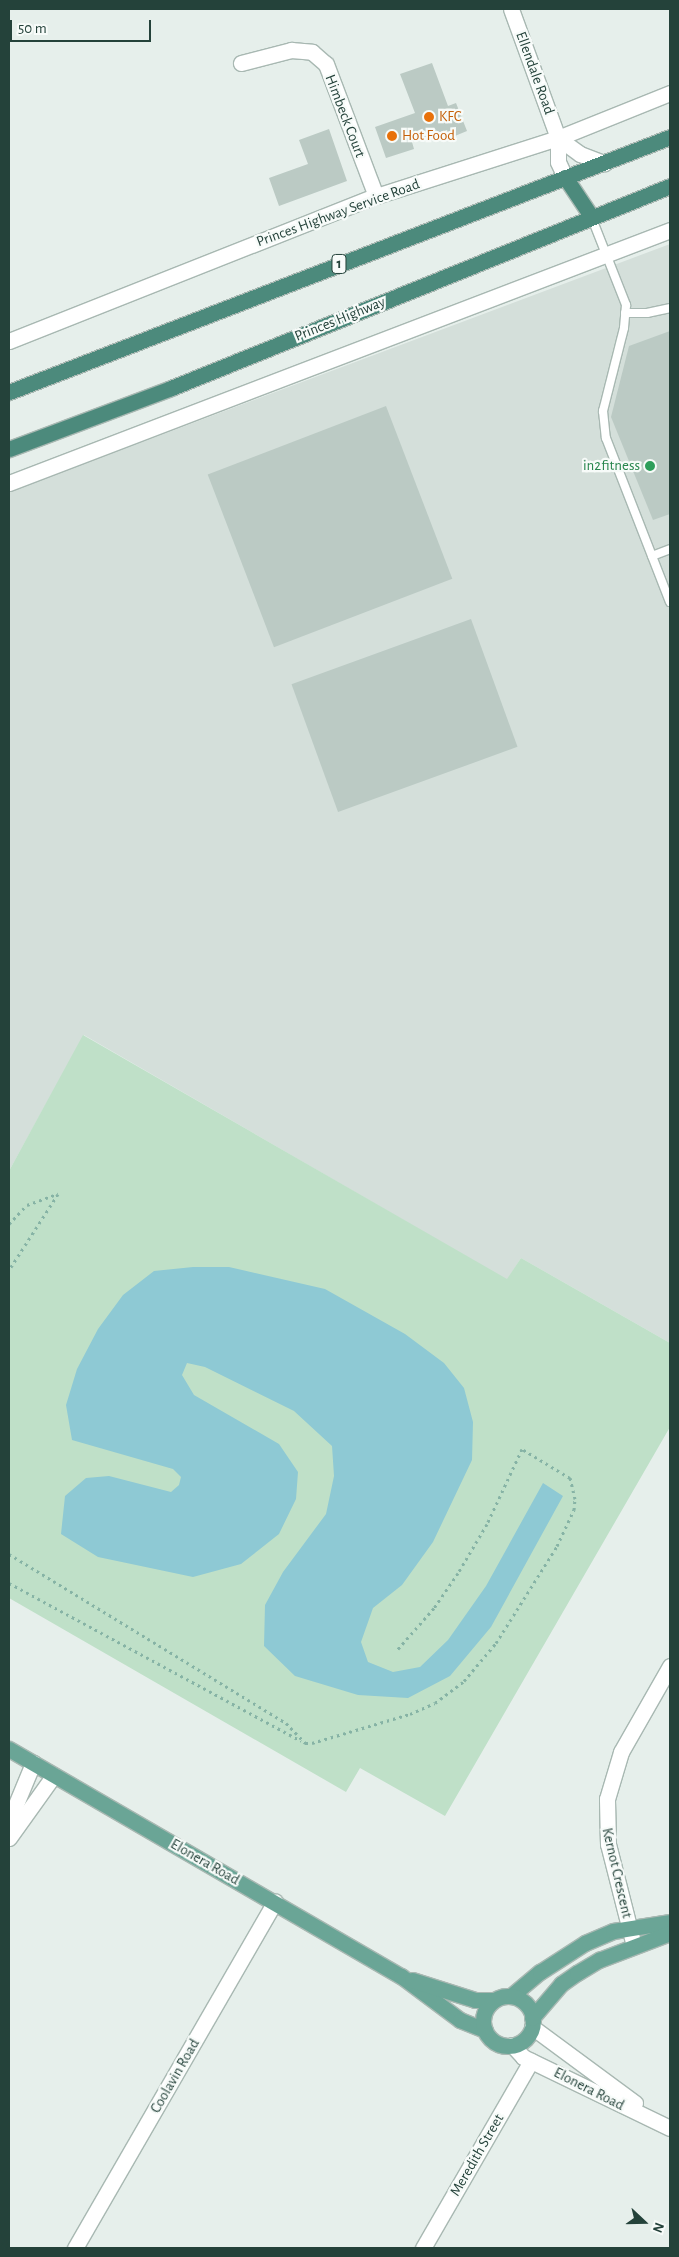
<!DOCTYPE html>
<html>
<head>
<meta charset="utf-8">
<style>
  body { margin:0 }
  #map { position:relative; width:679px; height:2257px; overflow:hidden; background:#e6efeb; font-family:"Alegreya Sans",sans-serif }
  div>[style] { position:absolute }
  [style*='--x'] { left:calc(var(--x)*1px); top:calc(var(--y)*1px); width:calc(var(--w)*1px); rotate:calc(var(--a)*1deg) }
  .built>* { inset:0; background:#d4dfda }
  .green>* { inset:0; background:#bfe0c8 }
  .water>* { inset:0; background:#8ec9d4 }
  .building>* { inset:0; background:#bbcac4; transform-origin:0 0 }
  .path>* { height:3px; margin-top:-1.5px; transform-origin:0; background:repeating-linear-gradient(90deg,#86b3a5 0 2.5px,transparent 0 6.5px) }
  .roads { filter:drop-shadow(1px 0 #a8b8b2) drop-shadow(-1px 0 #a8b8b2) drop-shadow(0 1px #a8b8b2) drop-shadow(0 -1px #a8b8b2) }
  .service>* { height:8px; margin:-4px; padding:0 4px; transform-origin:4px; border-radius:4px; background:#fff }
  .minor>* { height:15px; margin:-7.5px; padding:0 7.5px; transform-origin:7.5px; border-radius:7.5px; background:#fff }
  .secondary>* { height:15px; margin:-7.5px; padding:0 7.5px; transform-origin:7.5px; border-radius:7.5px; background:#fff }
  .primary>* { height:15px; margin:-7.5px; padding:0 7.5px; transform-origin:7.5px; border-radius:7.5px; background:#6aa596 }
  .primary>.ring { margin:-7.5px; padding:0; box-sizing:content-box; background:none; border:15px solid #6aa596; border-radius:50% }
  .trunk>* { height:15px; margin:-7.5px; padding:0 7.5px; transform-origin:7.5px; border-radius:7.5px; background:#4c8a7c }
  .dots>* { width:14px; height:14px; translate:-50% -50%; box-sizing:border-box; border:2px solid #f7fbf9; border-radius:50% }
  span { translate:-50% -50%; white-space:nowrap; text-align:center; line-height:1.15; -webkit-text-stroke:4.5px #f7fbf9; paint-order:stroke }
  .shield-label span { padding:1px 4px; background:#f7fbf9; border:1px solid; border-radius:4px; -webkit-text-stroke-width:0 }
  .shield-label { font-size:14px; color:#24423a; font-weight:700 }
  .street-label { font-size:15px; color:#24423a }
  .food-label { font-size:15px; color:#c56008 }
  .left { translate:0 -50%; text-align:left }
  .leisure-label { font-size:15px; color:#27864d }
  .right { translate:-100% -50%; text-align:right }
  .frame { position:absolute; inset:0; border:10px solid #24423a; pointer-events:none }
  .north { position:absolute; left:619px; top:2197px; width:50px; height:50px; -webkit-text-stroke:4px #f7fbf9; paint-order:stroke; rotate:111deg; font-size:14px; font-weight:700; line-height:20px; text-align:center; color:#24423a }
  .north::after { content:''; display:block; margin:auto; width:18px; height:22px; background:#24423a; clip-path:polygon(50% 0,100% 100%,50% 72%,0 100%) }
  .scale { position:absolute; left:10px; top:20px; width:141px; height:22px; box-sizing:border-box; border:2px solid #24423a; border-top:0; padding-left:6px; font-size:15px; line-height:18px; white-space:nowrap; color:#24423a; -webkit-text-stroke:4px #f7fbf9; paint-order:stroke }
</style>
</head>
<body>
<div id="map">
  <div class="built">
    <i style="clip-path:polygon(670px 244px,670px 1343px,521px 1258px,507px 1280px,84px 1035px,9px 1171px,9px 492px)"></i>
  </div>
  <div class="green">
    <i style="clip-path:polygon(83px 1035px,507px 1279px,521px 1258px,670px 1343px,670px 1427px,445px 1816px,360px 1768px,346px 1792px,9px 1598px,9px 1171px)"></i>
  </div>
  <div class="water">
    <i style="clip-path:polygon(193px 1267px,229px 1267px,325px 1289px,405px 1334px,444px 1363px,464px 1388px,473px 1422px,472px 1460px,433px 1542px,402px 1585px,373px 1608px,361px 1642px,368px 1662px,393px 1672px,420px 1667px,448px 1640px,486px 1586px,543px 1483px,563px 1496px,491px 1627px,450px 1676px,408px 1698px,358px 1695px,295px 1676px,264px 1646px,265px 1605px,283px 1572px,326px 1514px,334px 1476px,332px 1446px,294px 1411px,205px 1367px,187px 1363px,182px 1375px,194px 1395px,279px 1444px,298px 1472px,296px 1499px,279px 1534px,241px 1564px,193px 1577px,98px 1557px,61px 1534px,65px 1496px,86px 1478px,109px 1476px,171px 1492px,179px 1485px,181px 1477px,173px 1469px,72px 1440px,66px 1405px,77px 1369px,98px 1329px,123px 1295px,154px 1271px)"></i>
  </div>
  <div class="building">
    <i style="clip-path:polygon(432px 63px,448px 106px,456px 103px,467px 131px,450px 138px,447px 130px,412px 142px,414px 149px,386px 158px,375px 127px,415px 113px,400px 74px)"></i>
    <i style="clip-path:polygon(329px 129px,347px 181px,279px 206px,269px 178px,308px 164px,299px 140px)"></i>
    <i style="clip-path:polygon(670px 331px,670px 514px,653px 520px,611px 417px,629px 346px)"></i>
    <i style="left:386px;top:406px;width:185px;height:191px;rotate:69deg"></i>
    <i style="left:471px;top:619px;width:136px;height:191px;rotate:70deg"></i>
  </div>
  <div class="path">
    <i style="--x:9;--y:1224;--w:26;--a:-47"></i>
    <i style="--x:27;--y:1205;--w:33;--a:-20"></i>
    <i style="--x:58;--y:1194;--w:90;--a:122.8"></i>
    <i style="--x:9;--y:1554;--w:324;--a:31.4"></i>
    <i style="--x:286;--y:1723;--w:28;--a:46"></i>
    <i style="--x:305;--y:1743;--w:7;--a:0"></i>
    <i style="--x:312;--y:1743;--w:102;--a:-16.5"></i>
    <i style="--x:410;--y:1714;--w:27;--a:-24"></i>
    <i style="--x:435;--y:1703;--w:36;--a:-37"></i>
    <i style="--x:464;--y:1681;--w:50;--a:-49.9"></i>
    <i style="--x:496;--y:1643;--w:115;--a:-57.8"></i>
    <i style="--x:557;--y:1546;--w:40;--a:-65"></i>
    <i style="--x:574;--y:1510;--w:11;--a:-85"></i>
    <i style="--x:575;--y:1499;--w:22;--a:-103"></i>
    <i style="--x:570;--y:1478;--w:56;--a:-148.9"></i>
    <i style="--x:522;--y:1449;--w:83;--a:115"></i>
    <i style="--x:487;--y:1524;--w:57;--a:120.6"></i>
    <i style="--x:458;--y:1573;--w:42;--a:124.4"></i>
    <i style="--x:434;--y:1608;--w:55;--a:131.3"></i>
    <i style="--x:9;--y:1583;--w:332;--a:28.4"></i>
  </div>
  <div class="roads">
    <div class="service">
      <i style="--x:591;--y:216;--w:96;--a:68.5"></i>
      <i style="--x:626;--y:305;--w:23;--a:95"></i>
      <i style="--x:624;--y:328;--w:86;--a:104.2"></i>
      <i style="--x:603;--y:411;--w:27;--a:84"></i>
      <i style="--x:606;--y:438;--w:176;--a:68.7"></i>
      <i style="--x:625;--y:313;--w:22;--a:0"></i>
      <i style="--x:647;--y:313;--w:24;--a:-12"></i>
      <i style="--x:652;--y:556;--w:19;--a:-21"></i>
    </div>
    <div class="minor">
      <i style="--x:511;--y:9;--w:137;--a:70"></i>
      <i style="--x:558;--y:138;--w:24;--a:90"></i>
      <i style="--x:558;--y:162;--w:17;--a:65"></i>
      <i style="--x:241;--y:63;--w:52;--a:-14.6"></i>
      <i style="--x:291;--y:50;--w:21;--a:5"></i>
      <i style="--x:312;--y:52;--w:18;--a:41"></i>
      <i style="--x:326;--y:64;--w:141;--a:69.3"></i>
      <i style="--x:558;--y:138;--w:27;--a:36"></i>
      <i style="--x:580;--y:154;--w:26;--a:21"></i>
      <i style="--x:9;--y:341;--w:395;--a:-21.6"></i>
      <i style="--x:376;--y:196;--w:191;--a:-17.7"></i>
      <i style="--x:558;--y:138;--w:121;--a:-21.9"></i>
      <i style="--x:9;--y:483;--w:708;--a:-20.94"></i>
      <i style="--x:9;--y:1821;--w:63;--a:-67.5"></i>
      <i style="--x:9;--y:1838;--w:77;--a:-54.5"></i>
      <i style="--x:634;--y:1946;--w:105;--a:-104.3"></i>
      <i style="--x:608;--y:1844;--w:45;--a:-91.3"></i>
      <i style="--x:607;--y:1799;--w:49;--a:-73.4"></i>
      <i style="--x:621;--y:1752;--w:99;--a:-60.3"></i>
      <i style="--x:75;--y:2248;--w:400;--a:-60"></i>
      <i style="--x:423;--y:2248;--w:216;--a:-60"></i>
    </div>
    <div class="secondary">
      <i style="--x:532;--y:2027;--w:128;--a:36.4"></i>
      <i style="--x:512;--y:2045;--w:16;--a:47"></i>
      <i style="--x:523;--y:2057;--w:163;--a:25.8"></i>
    </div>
    <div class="primary">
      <i style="--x:9;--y:1749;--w:453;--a:30.1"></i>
      <i style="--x:401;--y:1976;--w:74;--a:36.7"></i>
      <i style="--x:460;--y:2020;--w:27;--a:22"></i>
      <i style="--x:412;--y:1980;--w:66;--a:17.6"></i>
      <i style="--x:475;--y:2000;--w:19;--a:0"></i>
      <i style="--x:511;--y:1996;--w:38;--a:-40"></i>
      <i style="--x:540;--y:1972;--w:54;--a:-32.8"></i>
      <i style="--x:585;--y:1943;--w:30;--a:-23"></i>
      <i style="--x:613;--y:1931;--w:58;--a:-9"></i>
      <i class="ring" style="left:483px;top:1996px;width:35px;height:35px"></i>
      <i style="--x:532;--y:2018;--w:45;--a:-49.5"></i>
      <i style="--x:561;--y:1984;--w:19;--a:-35"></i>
      <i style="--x:577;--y:1973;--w:26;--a:-31"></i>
      <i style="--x:599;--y:1960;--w:76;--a:-20.8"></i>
    </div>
    <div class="trunk">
      <i style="--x:565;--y:177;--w:47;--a:56.3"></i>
      <i style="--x:9;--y:392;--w:708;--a:-21.1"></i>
      <i style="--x:9;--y:449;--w:173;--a:-20.6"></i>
      <i style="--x:171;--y:388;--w:538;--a:-22.04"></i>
    </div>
  </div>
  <div class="dots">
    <i style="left:429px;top:117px;background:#e8710a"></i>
    <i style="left:392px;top:136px;background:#e8710a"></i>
    <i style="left:650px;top:466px;background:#2e9e5b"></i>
  </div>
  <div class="shield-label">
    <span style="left:339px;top:264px">1</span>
  </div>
  <div class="street-label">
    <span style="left:535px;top:73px;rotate:70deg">Ellendale Road</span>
    <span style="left:345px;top:116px;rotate:69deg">Himbeck Court</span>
    <span style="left:338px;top:213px;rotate:-20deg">Princes Highway Service Road</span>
    <span style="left:340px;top:319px;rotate:-22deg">Princes Highway</span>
    <span style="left:205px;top:1862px;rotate:30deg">Elonera Road</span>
    <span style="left:617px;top:1873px;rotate:77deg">Kernot Crescent</span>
    <span style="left:175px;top:2076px;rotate:-60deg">Coolavin Road</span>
    <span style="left:589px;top:2089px;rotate:27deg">Elonera Road</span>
    <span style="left:477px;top:2155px;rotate:-60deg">Meredith Street</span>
  </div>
  <div class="food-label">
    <span class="left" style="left:439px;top:117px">KFC</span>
    <span class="left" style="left:402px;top:136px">Hot Food</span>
  </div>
  <div class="leisure-label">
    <span class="right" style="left:640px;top:466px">in2fitness</span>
  </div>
  <div class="frame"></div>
  <div class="north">N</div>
  <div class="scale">50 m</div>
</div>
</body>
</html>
